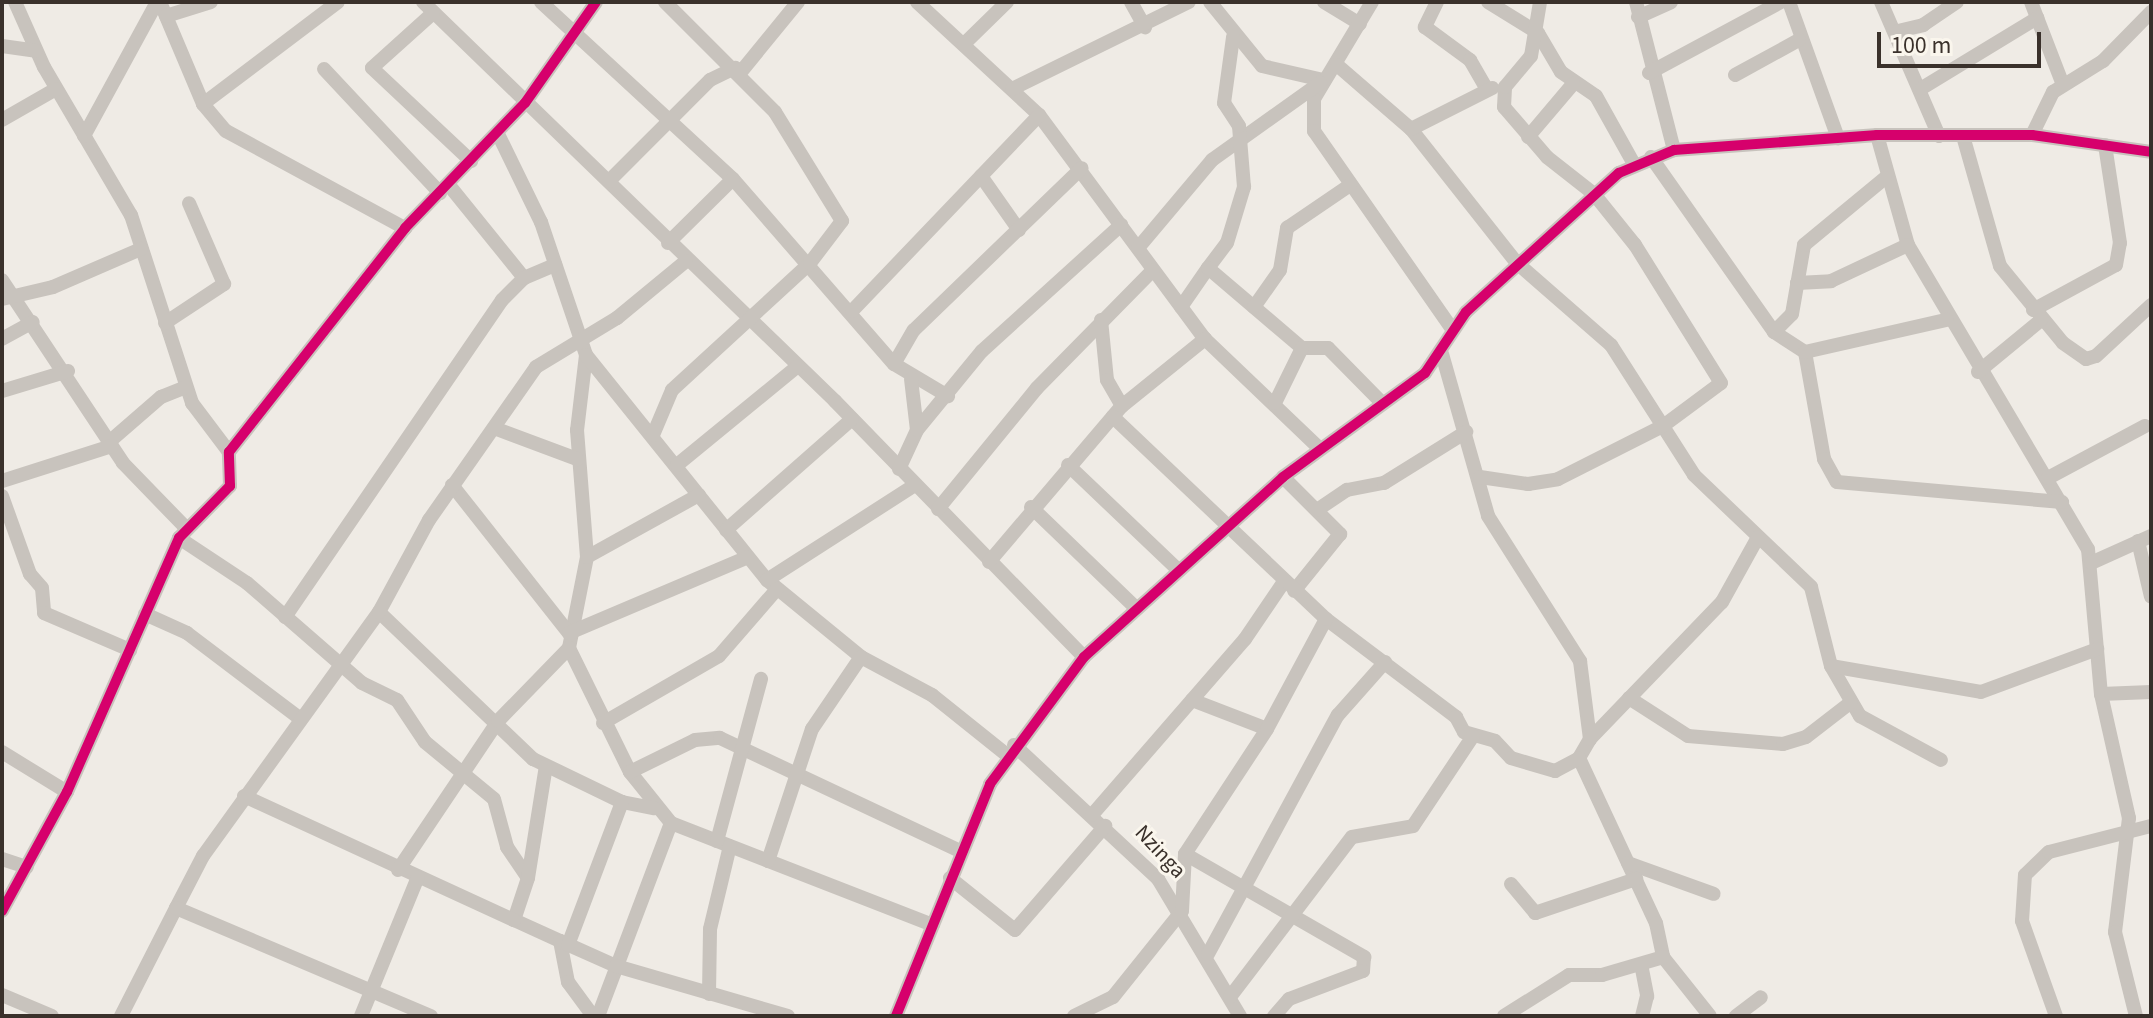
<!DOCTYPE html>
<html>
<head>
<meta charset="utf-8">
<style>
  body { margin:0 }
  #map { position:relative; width:2153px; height:1018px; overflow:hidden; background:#efebe5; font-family:"Source Sans 3",sans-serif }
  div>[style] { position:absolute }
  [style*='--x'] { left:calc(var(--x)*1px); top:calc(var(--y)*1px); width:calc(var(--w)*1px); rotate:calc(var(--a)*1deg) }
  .minor>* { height:14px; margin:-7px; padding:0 7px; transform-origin:7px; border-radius:7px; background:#c8c3bd }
  .cycleway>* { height:10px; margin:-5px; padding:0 5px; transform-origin:5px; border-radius:5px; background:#d6006c }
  span { translate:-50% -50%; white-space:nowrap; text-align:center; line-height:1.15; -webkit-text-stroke:6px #faf6ed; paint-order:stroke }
  .street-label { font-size:22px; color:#3a312b }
  .frame { position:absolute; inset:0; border:4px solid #3a312b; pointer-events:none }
  .scale { position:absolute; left:1877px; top:32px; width:164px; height:36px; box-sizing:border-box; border:4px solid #3a312b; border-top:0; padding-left:10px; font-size:24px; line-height:28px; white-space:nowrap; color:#3a312b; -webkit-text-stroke:6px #faf6ed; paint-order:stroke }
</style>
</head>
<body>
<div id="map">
  <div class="minor">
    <i style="--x:15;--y:2;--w:71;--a:66"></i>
    <i style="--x:44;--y:67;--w:172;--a:59.6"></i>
    <i style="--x:131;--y:215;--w:198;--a:72"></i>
    <i style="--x:192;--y:403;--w:61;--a:52.9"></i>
    <i style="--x:160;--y:2;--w:111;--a:67.1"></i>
    <i style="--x:203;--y:104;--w:35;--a:50"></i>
    <i style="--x:226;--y:131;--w:204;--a:28.5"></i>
    <i style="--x:423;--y:2;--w:574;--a:44.08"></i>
    <i style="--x:835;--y:401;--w:357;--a:45.8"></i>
    <i style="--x:541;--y:2;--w:261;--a:42.7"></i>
    <i style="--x:733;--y:179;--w:245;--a:49"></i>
    <i style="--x:894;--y:364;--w:63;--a:30.7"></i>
    <i style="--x:917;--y:2;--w:166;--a:42.8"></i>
    <i style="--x:1039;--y:115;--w:279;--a:53.5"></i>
    <i style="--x:1205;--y:339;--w:159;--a:43.7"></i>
    <i style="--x:1131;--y:2;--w:29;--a:61"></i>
    <i style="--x:1210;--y:2;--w:82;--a:50.9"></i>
    <i style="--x:1262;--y:66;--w:63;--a:12.9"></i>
    <i style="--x:1324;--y:2;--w:42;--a:31.4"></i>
    <i style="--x:1372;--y:2;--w:113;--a:120.9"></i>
    <i style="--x:1314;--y:99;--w:32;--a:90"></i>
    <i style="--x:1314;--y:131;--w:241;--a:55.1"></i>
    <i style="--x:1437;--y:2;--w:28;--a:116"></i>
    <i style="--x:1425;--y:27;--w:56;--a:36.3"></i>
    <i style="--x:1470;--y:60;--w:32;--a:60"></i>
    <i style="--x:1488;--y:2;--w:59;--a:31.8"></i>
    <i style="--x:1538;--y:33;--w:45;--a:59.5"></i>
    <i style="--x:1561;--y:72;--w:42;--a:34.4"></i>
    <i style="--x:1596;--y:96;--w:78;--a:60.8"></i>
    <i style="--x:1636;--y:2;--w:153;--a:75.6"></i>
    <i style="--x:1789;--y:2;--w:145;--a:70.2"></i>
    <i style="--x:1881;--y:2;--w:146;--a:66.6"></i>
    <i style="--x:2031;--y:2;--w:89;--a:68.9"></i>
    <i style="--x:433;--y:13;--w:82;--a:138"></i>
    <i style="--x:372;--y:68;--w:136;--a:43.2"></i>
    <i style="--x:166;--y:16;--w:47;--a:-17.3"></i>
    <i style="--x:1638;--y:17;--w:36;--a:-24"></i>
    <i style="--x:1898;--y:31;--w:26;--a:-13"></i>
    <i style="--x:1923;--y:25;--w:41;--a:-34.1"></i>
    <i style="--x:964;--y:44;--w:60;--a:-44.3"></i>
    <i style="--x:2;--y:46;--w:34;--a:8"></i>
    <i style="--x:1337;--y:65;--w:98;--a:40.9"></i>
    <i style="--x:1411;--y:129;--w:171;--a:51.7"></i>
    <i style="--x:1517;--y:263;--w:125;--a:41.1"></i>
    <i style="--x:1611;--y:345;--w:154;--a:57.4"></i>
    <i style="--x:1694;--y:475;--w:162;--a:43.7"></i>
    <i style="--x:1811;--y:587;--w:81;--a:75.8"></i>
    <i style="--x:1831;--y:666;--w:58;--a:59.9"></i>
    <i style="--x:1860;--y:716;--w:92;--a:28.5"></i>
    <i style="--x:324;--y:69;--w:170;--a:46.9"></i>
    <i style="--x:740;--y:73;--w:92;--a:-50.8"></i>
    <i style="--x:1649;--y:73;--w:150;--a:-28.3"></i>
    <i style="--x:1735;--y:75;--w:73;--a:-28.7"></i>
    <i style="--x:1922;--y:88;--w:135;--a:-31.3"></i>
    <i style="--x:1012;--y:89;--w:197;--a:-26.2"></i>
    <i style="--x:203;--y:104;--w:169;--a:-37.1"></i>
    <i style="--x:2;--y:120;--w:62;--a:-29.9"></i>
    <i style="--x:1411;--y:129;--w:91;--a:-26.8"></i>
    <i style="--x:498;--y:134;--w:98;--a:64"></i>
    <i style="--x:541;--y:222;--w:140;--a:71.3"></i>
    <i style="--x:586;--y:355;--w:76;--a:96.8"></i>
    <i style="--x:577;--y:430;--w:127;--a:85.5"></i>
    <i style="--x:587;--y:557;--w:93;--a:101.2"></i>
    <i style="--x:569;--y:648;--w:138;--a:63.8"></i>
    <i style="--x:630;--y:772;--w:65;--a:51.2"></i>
    <i style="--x:671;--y:823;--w:206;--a:110.7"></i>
    <i style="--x:1877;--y:135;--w:114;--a:74.3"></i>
    <i style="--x:1908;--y:245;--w:353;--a:59.4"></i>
    <i style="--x:2088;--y:549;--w:146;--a:84.9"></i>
    <i style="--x:2101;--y:694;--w:127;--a:77.3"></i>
    <i style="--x:2129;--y:818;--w:115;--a:97"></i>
    <i style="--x:2115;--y:932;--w:87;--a:76"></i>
    <i style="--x:2032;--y:135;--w:48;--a:-64"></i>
    <i style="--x:2053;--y:92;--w:59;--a:-31.8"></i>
    <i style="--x:2103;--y:61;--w:69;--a:-45.6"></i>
    <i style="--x:84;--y:136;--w:153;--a:-61.4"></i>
    <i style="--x:1963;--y:136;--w:135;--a:74.1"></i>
    <i style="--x:2000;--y:266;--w:99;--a:50.7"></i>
    <i style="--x:2063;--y:343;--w:28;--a:35"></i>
    <i style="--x:2086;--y:359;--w:10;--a:-17"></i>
    <i style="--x:2096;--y:356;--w:75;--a:-42.8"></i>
    <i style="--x:1528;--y:137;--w:70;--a:-49.7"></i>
    <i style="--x:1651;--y:157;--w:214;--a:54.9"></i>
    <i style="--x:1774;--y:332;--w:37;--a:33"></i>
    <i style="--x:1805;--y:352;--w:109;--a:79.9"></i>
    <i style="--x:1824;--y:459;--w:26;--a:61"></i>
    <i style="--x:1837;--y:482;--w:226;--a:5.1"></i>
    <i style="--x:981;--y:176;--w:66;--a:54.9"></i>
    <i style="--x:609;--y:181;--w:143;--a:-45"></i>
    <i style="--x:710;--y:80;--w:28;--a:-26"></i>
    <i style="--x:448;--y:184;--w:121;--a:51"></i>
    <i style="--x:668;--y:243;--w:91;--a:-44.6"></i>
    <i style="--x:1138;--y:248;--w:115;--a:-49.9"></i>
    <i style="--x:1212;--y:160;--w:133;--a:-35.5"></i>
    <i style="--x:1208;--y:268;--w:31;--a:-53"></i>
    <i style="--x:1227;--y:243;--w:59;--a:-73.1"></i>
    <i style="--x:1244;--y:187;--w:61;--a:-94.7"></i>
    <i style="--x:1239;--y:126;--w:27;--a:-123"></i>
    <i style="--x:1224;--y:103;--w:67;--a:-82.2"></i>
    <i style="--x:2;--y:280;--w:219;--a:56.5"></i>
    <i style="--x:123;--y:463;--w:89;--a:45.9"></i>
    <i style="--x:1797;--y:283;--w:34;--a:-3"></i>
    <i style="--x:1831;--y:281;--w:85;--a:-25.1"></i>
    <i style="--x:2;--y:299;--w:52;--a:-13.2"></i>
    <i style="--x:53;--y:287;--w:96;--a:-23.4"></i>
    <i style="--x:1181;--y:307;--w:47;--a:-55.3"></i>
    <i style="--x:1208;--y:268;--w:123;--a:40.4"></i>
    <i style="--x:1302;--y:348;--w:26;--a:0"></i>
    <i style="--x:1328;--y:348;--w:77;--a:45.5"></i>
    <i style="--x:1254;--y:307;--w:45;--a:-54.9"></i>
    <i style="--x:1280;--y:270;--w:43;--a:-80.5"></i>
    <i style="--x:1287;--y:228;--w:76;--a:-34.3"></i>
    <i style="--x:2033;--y:310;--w:94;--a:-28.5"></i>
    <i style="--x:2116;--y:265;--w:22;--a:-80"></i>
    <i style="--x:2120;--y:243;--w:99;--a:-98.7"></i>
    <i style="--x:852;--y:311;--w:271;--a:-46.3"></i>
    <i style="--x:1101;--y:320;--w:60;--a:84.3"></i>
    <i style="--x:1107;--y:380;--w:30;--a:60"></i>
    <i style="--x:165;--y:323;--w:71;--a:-33.5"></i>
    <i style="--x:224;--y:284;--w:88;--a:-113.4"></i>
    <i style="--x:1774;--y:332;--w:25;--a:-45"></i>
    <i style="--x:1792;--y:314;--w:70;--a:-80.1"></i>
    <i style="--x:1804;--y:245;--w:105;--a:-39.6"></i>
    <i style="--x:2;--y:339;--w:35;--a:-29"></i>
    <i style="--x:1805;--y:352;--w:145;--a:-12.8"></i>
    <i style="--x:1442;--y:354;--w:168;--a:74.1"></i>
    <i style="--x:1488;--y:516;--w:172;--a:57.6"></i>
    <i style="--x:1580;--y:661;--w:79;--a:82.7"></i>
    <i style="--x:1590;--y:739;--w:22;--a:120"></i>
    <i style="--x:1579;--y:758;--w:182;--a:65"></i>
    <i style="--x:1656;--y:923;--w:35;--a:78"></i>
    <i style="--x:1663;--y:957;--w:75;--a:51.5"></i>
    <i style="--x:586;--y:355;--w:289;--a:51.2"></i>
    <i style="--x:767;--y:580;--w:122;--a:39.3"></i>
    <i style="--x:861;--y:657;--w:81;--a:28.2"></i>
    <i style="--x:932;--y:695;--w:96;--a:38.7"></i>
    <i style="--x:894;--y:364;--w:39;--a:-60"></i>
    <i style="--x:914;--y:330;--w:233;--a:-44"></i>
    <i style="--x:1978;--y:372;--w:82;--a:-39.5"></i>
    <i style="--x:911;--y:379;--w:51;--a:83.3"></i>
    <i style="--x:2;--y:391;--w:69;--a:-16.9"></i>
    <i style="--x:1275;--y:403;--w:61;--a:-63.9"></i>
    <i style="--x:494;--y:428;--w:89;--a:20.5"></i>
    <i style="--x:653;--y:435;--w:49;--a:-67.1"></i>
    <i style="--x:672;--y:390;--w:188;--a:-42.6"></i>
    <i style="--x:810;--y:263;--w:53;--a:-52.7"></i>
    <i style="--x:842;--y:221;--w:128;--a:-121.6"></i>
    <i style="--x:775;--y:112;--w:156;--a:-135"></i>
    <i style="--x:109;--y:442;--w:69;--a:-40.9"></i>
    <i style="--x:161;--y:397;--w:27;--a:-22"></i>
    <i style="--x:677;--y:465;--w:156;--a:-39.3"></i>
    <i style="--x:1068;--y:465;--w:149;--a:43.6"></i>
    <i style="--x:899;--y:469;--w:43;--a:-65.2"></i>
    <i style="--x:917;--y:430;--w:102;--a:-50.6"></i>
    <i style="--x:982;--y:351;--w:188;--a:-42.2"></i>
    <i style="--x:1283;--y:477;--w:81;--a:45"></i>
    <i style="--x:1340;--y:534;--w:73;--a:128.9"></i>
    <i style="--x:1480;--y:477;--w:49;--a:8.3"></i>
    <i style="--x:1528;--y:484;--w:30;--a:-9"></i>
    <i style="--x:1558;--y:479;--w:118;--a:-26.8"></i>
    <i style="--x:1663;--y:426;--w:72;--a:-36.6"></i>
    <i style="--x:1721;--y:383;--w:163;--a:-121.9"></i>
    <i style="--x:1635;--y:245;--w:65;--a:-128.8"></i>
    <i style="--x:1594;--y:194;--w:60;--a:-141.8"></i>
    <i style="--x:1547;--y:157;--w:66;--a:-130.7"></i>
    <i style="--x:1504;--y:107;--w:20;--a:-87"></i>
    <i style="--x:1505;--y:87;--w:40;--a:-50"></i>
    <i style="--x:1531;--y:56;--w:55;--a:-80.5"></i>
    <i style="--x:2048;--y:478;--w:110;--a:-28.2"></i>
    <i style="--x:2;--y:481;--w:115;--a:-17.7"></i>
    <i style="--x:452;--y:485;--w:189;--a:51.7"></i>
    <i style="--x:569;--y:633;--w:194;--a:-23"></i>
    <i style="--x:2;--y:496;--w:83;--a:70.3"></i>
    <i style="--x:30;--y:574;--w:18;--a:49"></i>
    <i style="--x:42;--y:588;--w:25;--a:85"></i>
    <i style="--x:44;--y:613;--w:94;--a:23.3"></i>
    <i style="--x:1031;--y:507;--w:143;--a:43.9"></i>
    <i style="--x:938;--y:509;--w:156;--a:-50.7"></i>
    <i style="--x:1037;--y:388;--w:165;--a:-45.5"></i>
    <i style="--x:1317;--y:510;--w:36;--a:-34"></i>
    <i style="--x:1347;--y:490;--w:38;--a:-11"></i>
    <i style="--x:1384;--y:483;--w:97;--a:-31.9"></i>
    <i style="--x:726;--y:530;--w:168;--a:-41.4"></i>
    <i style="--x:179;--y:538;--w:82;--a:33.5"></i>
    <i style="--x:247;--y:583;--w:152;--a:41"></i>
    <i style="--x:362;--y:683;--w:39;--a:26"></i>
    <i style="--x:397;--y:700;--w:50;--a:56.3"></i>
    <i style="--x:425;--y:742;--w:89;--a:39.6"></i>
    <i style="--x:494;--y:799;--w:50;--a:74.8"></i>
    <i style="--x:507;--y:847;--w:37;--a:56"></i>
    <i style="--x:528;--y:878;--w:44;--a:108.4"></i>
    <i style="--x:514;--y:920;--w:51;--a:24.5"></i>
    <i style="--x:560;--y:941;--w:42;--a:79"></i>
    <i style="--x:568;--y:982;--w:42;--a:53.7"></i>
    <i style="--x:2138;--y:541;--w:57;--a:76.9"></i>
    <i style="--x:587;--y:557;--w:128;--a:-29"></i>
    <i style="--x:989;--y:562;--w:205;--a:-49.6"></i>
    <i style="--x:1122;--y:406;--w:107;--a:-38.9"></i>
    <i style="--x:2091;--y:563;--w:66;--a:-24.2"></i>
    <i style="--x:767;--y:580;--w:176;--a:-32.7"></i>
    <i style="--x:379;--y:612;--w:213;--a:43.7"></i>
    <i style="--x:533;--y:759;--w:99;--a:25.8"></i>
    <i style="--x:622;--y:802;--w:33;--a:11"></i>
    <i style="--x:145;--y:614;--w:46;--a:24.3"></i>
    <i style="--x:187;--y:633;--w:139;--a:37.1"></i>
    <i style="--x:285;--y:617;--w:384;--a:-55.6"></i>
    <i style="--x:502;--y:300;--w:31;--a:-45"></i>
    <i style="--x:524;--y:278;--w:34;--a:-23"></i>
    <i style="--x:1326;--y:619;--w:163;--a:37"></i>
    <i style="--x:1456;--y:717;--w:17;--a:62"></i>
    <i style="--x:1464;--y:732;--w:32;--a:16"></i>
    <i style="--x:1495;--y:741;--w:23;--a:47"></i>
    <i style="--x:1511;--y:758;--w:46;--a:16.5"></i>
    <i style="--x:1555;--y:771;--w:27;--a:-28"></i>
    <i style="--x:1831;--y:666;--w:152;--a:9.8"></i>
    <i style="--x:1981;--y:692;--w:124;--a:-20.3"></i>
    <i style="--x:2101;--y:694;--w:50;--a:-2.3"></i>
    <i style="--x:1629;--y:698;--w:70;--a:32.8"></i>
    <i style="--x:1688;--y:736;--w:95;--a:4.8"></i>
    <i style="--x:1783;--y:744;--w:24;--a:-17"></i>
    <i style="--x:1806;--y:737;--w:56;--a:-37.7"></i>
    <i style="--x:1192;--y:700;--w:80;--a:21.1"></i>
    <i style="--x:603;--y:723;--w:134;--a:-30"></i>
    <i style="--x:719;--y:656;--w:89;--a:-49.1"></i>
    <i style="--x:1590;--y:739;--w:190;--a:-46.1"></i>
    <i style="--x:1722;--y:602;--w:74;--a:-61"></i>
    <i style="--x:1014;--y:745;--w:197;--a:42.9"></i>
    <i style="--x:1158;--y:879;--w:160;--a:59.1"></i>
    <i style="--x:2;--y:752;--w:76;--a:31.6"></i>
    <i style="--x:630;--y:772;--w:72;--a:-26.2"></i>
    <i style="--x:695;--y:740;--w:25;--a:-5"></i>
    <i style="--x:720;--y:738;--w:265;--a:25.2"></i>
    <i style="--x:244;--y:796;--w:297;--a:24.7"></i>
    <i style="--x:1092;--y:815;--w:233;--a:-49"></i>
    <i style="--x:1245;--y:639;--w:68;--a:-55.8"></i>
    <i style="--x:671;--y:823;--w:281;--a:21.3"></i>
    <i style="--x:717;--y:841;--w:168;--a:-74.8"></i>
    <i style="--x:1185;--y:854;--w:207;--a:29.9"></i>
    <i style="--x:1364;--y:957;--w:14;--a:94"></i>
    <i style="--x:1363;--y:971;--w:79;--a:159.3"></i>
    <i style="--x:1289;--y:999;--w:23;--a:131"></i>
    <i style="--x:2;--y:859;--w:26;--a:18"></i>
    <i style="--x:768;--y:861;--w:139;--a:-71.6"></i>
    <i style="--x:812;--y:729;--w:87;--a:-55.8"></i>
    <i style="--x:1628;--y:863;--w:91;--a:19.8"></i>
    <i style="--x:398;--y:870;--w:179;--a:-56.1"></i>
    <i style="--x:498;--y:721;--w:102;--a:-45.8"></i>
    <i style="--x:528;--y:878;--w:113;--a:-80.9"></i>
    <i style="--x:950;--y:878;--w:83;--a:38.7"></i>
    <i style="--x:1015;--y:930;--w:138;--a:-49.1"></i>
    <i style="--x:1511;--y:884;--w:38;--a:50"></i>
    <i style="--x:1535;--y:913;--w:107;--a:-18.6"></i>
    <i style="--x:176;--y:908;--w:59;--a:-62.6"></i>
    <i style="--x:203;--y:856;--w:301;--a:-54.2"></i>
    <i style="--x:379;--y:612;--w:105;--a:-61.5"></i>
    <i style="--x:429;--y:520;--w:187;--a:-55"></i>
    <i style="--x:536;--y:367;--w:95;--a:-31.2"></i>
    <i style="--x:617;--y:318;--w:89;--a:-39.6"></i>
    <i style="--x:2;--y:911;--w:136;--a:-61.4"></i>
    <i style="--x:67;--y:792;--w:278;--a:-66.2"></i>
    <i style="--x:179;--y:538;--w:73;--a:-45.6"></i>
    <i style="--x:230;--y:486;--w:34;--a:-92"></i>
    <i style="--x:229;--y:452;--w:285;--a:-51.8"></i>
    <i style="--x:405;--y:228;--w:173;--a:-46.2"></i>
    <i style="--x:525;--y:103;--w:123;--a:-54.9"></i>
    <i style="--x:560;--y:941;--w:61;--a:24.1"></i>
    <i style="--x:616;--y:966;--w:179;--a:16.2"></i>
    <i style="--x:568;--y:945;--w:153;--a:-69.3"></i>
    <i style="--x:1208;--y:954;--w:272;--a:-61.5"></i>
    <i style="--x:1338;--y:715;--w:71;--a:-48.4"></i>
    <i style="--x:1641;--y:964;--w:33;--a:79"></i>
    <i style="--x:1647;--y:996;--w:21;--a:104"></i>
    <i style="--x:709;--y:994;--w:65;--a:-89.1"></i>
    <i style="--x:710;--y:929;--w:85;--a:-76.5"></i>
    <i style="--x:2;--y:995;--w:54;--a:22.8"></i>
    <i style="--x:1230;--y:997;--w:201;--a:-52.7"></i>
    <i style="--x:1352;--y:837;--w:62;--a:-10.2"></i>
    <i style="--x:1413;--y:826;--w:108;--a:-56.3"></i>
    <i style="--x:121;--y:1016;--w:121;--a:-63"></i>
    <i style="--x:176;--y:908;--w:277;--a:23"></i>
    <i style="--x:361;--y:1016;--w:150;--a:-67.7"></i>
    <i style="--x:896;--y:1016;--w:250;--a:-67.9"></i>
    <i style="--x:990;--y:784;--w:158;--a:-53.5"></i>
    <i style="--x:1084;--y:657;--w:268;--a:-42.1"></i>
    <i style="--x:1283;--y:477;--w:176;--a:-36.2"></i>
    <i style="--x:1425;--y:373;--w:73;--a:-56.1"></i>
    <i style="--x:1466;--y:312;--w:207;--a:-42.3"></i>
    <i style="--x:1619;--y:173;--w:60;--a:-22.7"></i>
    <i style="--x:1674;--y:150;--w:204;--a:-4.2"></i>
    <i style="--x:1877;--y:135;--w:155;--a:0"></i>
    <i style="--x:2032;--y:135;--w:120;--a:8.1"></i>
    <i style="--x:1074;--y:1016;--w:43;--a:-26"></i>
    <i style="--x:1113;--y:997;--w:110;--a:-51.3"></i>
    <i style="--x:1182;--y:911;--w:57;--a:-87"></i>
    <i style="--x:1185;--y:854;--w:149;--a:-56.7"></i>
    <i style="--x:1267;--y:729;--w:125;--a:-61.8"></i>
    <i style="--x:1326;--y:619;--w:294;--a:-136.5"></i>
    <i style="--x:1504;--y:1016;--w:77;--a:-32.2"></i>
    <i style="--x:1569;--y:975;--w:33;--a:0"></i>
    <i style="--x:1602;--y:975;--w:64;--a:-16.4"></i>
    <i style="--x:1736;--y:1016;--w:31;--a:-37"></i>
    <i style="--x:2056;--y:1016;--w:101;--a:-109.7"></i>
    <i style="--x:2022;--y:921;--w:46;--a:-86.3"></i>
    <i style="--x:2025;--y:875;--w:33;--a:-44"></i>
    <i style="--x:2049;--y:852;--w:105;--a:-14.3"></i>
  </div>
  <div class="cycleway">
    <i style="--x:2;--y:911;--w:136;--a:-61.4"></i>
    <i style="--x:67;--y:792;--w:278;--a:-66.2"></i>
    <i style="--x:179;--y:538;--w:73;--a:-45.6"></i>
    <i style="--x:230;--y:486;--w:34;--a:-92"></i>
    <i style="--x:229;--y:452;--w:285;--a:-51.8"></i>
    <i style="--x:405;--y:228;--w:173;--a:-46.2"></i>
    <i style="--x:525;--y:103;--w:123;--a:-54.9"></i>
    <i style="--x:896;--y:1016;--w:250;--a:-67.9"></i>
    <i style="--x:990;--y:784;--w:158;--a:-53.5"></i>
    <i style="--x:1084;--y:657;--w:268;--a:-42.1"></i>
    <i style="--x:1283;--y:477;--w:176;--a:-36.2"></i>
    <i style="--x:1425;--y:373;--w:73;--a:-56.1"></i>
    <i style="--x:1466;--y:312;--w:207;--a:-42.3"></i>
    <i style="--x:1619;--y:173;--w:60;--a:-22.7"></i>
    <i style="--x:1674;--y:150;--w:204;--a:-4.2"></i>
    <i style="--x:1877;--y:135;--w:155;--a:0"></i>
    <i style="--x:2032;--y:135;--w:120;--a:8.1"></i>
  </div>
  <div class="street-label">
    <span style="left:1160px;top:852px;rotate:47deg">Nzinga</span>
  </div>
  <div class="frame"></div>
  <div class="scale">100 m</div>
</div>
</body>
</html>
